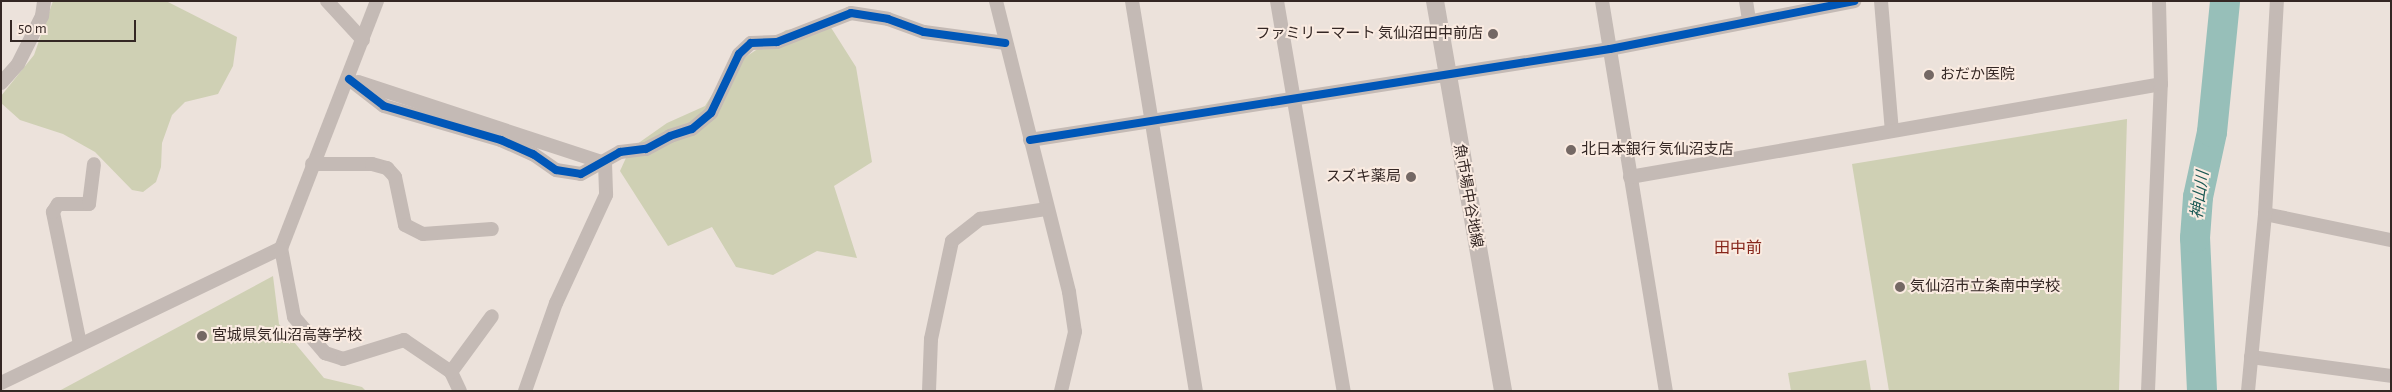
<!DOCTYPE html>
<html>
<head>
<meta charset="utf-8">
<style>
  body { margin:0 }
  #map { position:relative; width:2392px; height:392px; overflow:hidden; background:#ece2db; font-family:"Alegreya Sans","Noto Sans JP",sans-serif }
  div>[style] { position:absolute }
  [style*='--x'] { left:calc(var(--x)*1px); top:calc(var(--y)*1px); width:calc(var(--w)*1px); rotate:calc(var(--a)*1deg) }
  .green>* { inset:0; background:#cfd0b4 }
  .river>* { height:30px; margin:-15px; padding:0 15px; transform-origin:15px; border-radius:15px; background:#97bfb9 }
  .minor>* { height:14px; margin:-7px; padding:0 7px; transform-origin:7px; border-radius:7px; background:#c4bab5 }
  .tertiary>* { height:18px; margin:-9px; padding:0 9px; transform-origin:9px; border-radius:9px; background:#c4bab5 }
  .cycleway>* { height:8px; margin:-4px; padding:0 4px; transform-origin:4px; border-radius:4px; background:#0057b8 }
  .dots>* { width:14px; height:14px; translate:-50% -50%; box-sizing:border-box; border:2px solid #faebe1; border-radius:50% }
  span { translate:-50% -50%; white-space:nowrap; text-align:center; line-height:1.15; -webkit-text-stroke:4px #faebe1; paint-order:stroke }
  .poi-label { font-size:15px; color:#342724 }
  .right { translate:-100% -50%; text-align:right }
  .left { translate:0 -50%; text-align:left }
  .street-label { font-size:15px; color:#342724 }
  .water-label { font-size:16px; color:#185752; font-style:italic }
  .neighbourhood-label { font-size:16px; color:#86251a }
  .frame { position:absolute; inset:0; border:2px solid #342724; pointer-events:none }
  .scale { position:absolute; left:10px; top:20px; width:126px; height:22px; box-sizing:border-box; border:2px solid #342724; border-top:0; padding-left:6px; font-size:15px; line-height:18px; white-space:nowrap; color:#342724; -webkit-text-stroke:4px #faebe1; paint-order:stroke }
</style>
</head>
<body>
<div id="map">
  <div class="green">
    <i style="clip-path:polygon(53px 1px,166px 1px,237px 37px,233px 66px,218px 94px,185px 102px,172px 115px,162px 143px,161px 167px,156px 182px,143px 192px,132px 190px,95px 152px,63px 134px,20px 120px,1px 103px,1px 96px,34px 55px)"></i>
    <i style="clip-path:polygon(830px 26px,856px 67px,872px 162px,834px 186px,857px 258px,817px 251px,773px 275px,736px 267px,712px 227px,668px 246px,620px 171px,630px 149px,667px 123px,705px 106px,729px 68px,786px 30px)"></i>
    <i style="clip-path:polygon(2127px 119px,2119px 391px,1889px 391px,1852px 164px)"></i>
    <i style="clip-path:polygon(273px 276px,279px 324px,324px 378px,362px 387px,366px 391px,59px 391px)"></i>
    <i style="clip-path:polygon(1866px 360px,1871px 391px,1791px 391px,1788px 373px)"></i>
  </div>
  <div class="river">
    <i style="--x:2202;--y:391;--w:153;--a:-92.6"></i>
    <i style="--x:2195;--y:238;--w:41;--a:-85.8"></i>
    <i style="--x:2198;--y:197;--w:66;--a:-77.8"></i>
    <i style="--x:2212;--y:132;--w:132;--a:-84.3"></i>
  </div>
  <div class="minor">
    <i style="--x:327;--y:1;--w:53;--a:47.3"></i>
    <i style="--x:377;--y:1;--w:265;--a:111.2"></i>
    <i style="--x:281;--y:248;--w:70;--a:79.3"></i>
    <i style="--x:294;--y:317;--w:48;--a:49.3"></i>
    <i style="--x:325;--y:353;--w:19;--a:18"></i>
    <i style="--x:343;--y:359;--w:64;--a:-17.3"></i>
    <i style="--x:404;--y:340;--w:57;--a:34.2"></i>
    <i style="--x:451;--y:372;--w:21;--a:65"></i>
    <i style="--x:996;--y:1;--w:300;--a:75.9"></i>
    <i style="--x:1069;--y:292;--w:40;--a:81.5"></i>
    <i style="--x:1075;--y:332;--w:61;--a:103.3"></i>
    <i style="--x:1132;--y:1;--w:395;--a:80.7"></i>
    <i style="--x:1277;--y:1;--w:396;--a:80.3"></i>
    <i style="--x:1602;--y:1;--w:395;--a:80.7"></i>
    <i style="--x:1746;--y:1;--w:19;--a:81"></i>
    <i style="--x:1881;--y:1;--w:130;--a:85.2"></i>
    <i style="--x:349;--y:79;--w:44;--a:37.6"></i>
    <i style="--x:384;--y:106;--w:122;--a:16.2"></i>
    <i style="--x:501;--y:140;--w:35;--a:24"></i>
    <i style="--x:533;--y:154;--w:28;--a:35"></i>
    <i style="--x:556;--y:170;--w:25;--a:9"></i>
    <i style="--x:581;--y:174;--w:45;--a:-29.4"></i>
    <i style="--x:620;--y:152;--w:26;--a:-7"></i>
    <i style="--x:646;--y:149;--w:27;--a:-28"></i>
    <i style="--x:670;--y:136;--w:23;--a:-18"></i>
    <i style="--x:692;--y:129;--w:25;--a:-40"></i>
    <i style="--x:711;--y:113;--w:65;--a:-64.6"></i>
    <i style="--x:739;--y:54;--w:16;--a:-43"></i>
    <i style="--x:751;--y:43;--w:26;--a:-2"></i>
    <i style="--x:777;--y:42;--w:79;--a:-21.4"></i>
    <i style="--x:851;--y:13;--w:37;--a:9"></i>
    <i style="--x:888;--y:19;--w:38;--a:20"></i>
    <i style="--x:924;--y:32;--w:82;--a:7.7"></i>
    <i style="--x:358;--y:82;--w:260;--a:18.2"></i>
    <i style="--x:605;--y:163;--w:32;--a:88"></i>
    <i style="--x:606;--y:195;--w:119;--a:114.8"></i>
    <i style="--x:556;--y:303;--w:93;--a:109.4"></i>
    <i style="--x:1;--y:83;--w:25;--a:-48"></i>
    <i style="--x:18;--y:64;--w:54;--a:-63.4"></i>
    <i style="--x:42;--y:16;--w:15;--a:-82"></i>
    <i style="--x:1030;--y:140;--w:587;--a:-8.92"></i>
    <i style="--x:1610;--y:49;--w:249;--a:-11.1"></i>
    <i style="--x:312;--y:164;--w:60;--a:0"></i>
    <i style="--x:372;--y:164;--w:16;--a:15"></i>
    <i style="--x:387;--y:168;--w:12;--a:48"></i>
    <i style="--x:395;--y:177;--w:49;--a:78.2"></i>
    <i style="--x:405;--y:225;--w:20;--a:27"></i>
    <i style="--x:423;--y:234;--w:69;--a:-4.1"></i>
    <i style="--x:1630;--y:177;--w:539;--a:-9.93"></i>
    <i style="--x:2265;--y:214;--w:129;--a:11.7"></i>
    <i style="--x:80;--y:344;--w:135;--a:-101.6"></i>
    <i style="--x:53;--y:212;--w:9;--a:-58"></i>
    <i style="--x:58;--y:204;--w:31;--a:0"></i>
    <i style="--x:89;--y:204;--w:40;--a:-82.9"></i>
    <i style="--x:2251;--y:357;--w:141;--a:7.7"></i>
    <i style="--x:451;--y:372;--w:69;--a:-53.8"></i>
    <i style="--x:1;--y:383;--w:311;--a:-25.7"></i>
    <i style="--x:929;--y:391;--w:52;--a:-87.8"></i>
    <i style="--x:931;--y:339;--w:100;--a:-77.9"></i>
    <i style="--x:952;--y:241;--w:36;--a:-38"></i>
    <i style="--x:980;--y:219;--w:68;--a:-8.5"></i>
    <i style="--x:2148;--y:391;--w:307;--a:-87.6"></i>
    <i style="--x:2161;--y:84;--w:83;--a:-91.4"></i>
    <i style="--x:2248;--y:391;--w:178;--a:-84.5"></i>
    <i style="--x:2265;--y:214;--w:213;--a:-86.8"></i>
  </div>
  <div class="tertiary">
    <i style="--x:1435;--y:1;--w:396;--a:80.1"></i>
  </div>
  <div class="cycleway">
    <i style="--x:349;--y:79;--w:44;--a:37.6"></i>
    <i style="--x:384;--y:106;--w:122;--a:16.2"></i>
    <i style="--x:501;--y:140;--w:35;--a:24"></i>
    <i style="--x:533;--y:154;--w:28;--a:35"></i>
    <i style="--x:556;--y:170;--w:25;--a:9"></i>
    <i style="--x:581;--y:174;--w:45;--a:-29.4"></i>
    <i style="--x:620;--y:152;--w:26;--a:-7"></i>
    <i style="--x:646;--y:149;--w:27;--a:-28"></i>
    <i style="--x:670;--y:136;--w:23;--a:-18"></i>
    <i style="--x:692;--y:129;--w:25;--a:-40"></i>
    <i style="--x:711;--y:113;--w:65;--a:-64.6"></i>
    <i style="--x:739;--y:54;--w:16;--a:-43"></i>
    <i style="--x:751;--y:43;--w:26;--a:-2"></i>
    <i style="--x:777;--y:42;--w:79;--a:-21.4"></i>
    <i style="--x:851;--y:13;--w:37;--a:9"></i>
    <i style="--x:888;--y:19;--w:38;--a:20"></i>
    <i style="--x:924;--y:32;--w:82;--a:7.7"></i>
    <i style="--x:1030;--y:140;--w:587;--a:-8.92"></i>
    <i style="--x:1610;--y:49;--w:249;--a:-11.1"></i>
  </div>
  <div class="dots">
    <i style="left:1493px;top:34px;background:#746864"></i>
    <i style="left:1929px;top:75px;background:#746864"></i>
    <i style="left:1571px;top:150px;background:#746864"></i>
    <i style="left:1411px;top:177px;background:#746864"></i>
    <i style="left:1900px;top:287px;background:#746864"></i>
    <i style="left:202px;top:336px;background:#746864"></i>
  </div>
  <div class="poi-label">
    <span class="right" style="left:1483px;top:34px">ファミリーマート 気仙沼田中前店</span>
    <span class="left" style="left:1940px;top:75px">おだか医院</span>
    <span class="left" style="left:1581px;top:150px">北日本銀行 気仙沼支店</span>
    <span class="right" style="left:1401px;top:177px">スズキ薬局</span>
    <span class="left" style="left:1910px;top:287px">気仙沼市立条南中学校</span>
    <span class="left" style="left:212px;top:336px">宮城県気仙沼高等学校</span>
  </div>
  <div class="street-label">
    <span style="left:1468px;top:196px;rotate:80deg">魚市場中谷地線</span>
  </div>
  <div class="water-label">
    <span style="left:2200px;top:195px;rotate:-82deg">神山川</span>
  </div>
  <div class="neighbourhood-label">
    <span style="left:1738px;top:248px">田中前</span>
  </div>
  <div class="frame"></div>
  <div class="scale">50 m</div>
</div>
</body>
</html>
